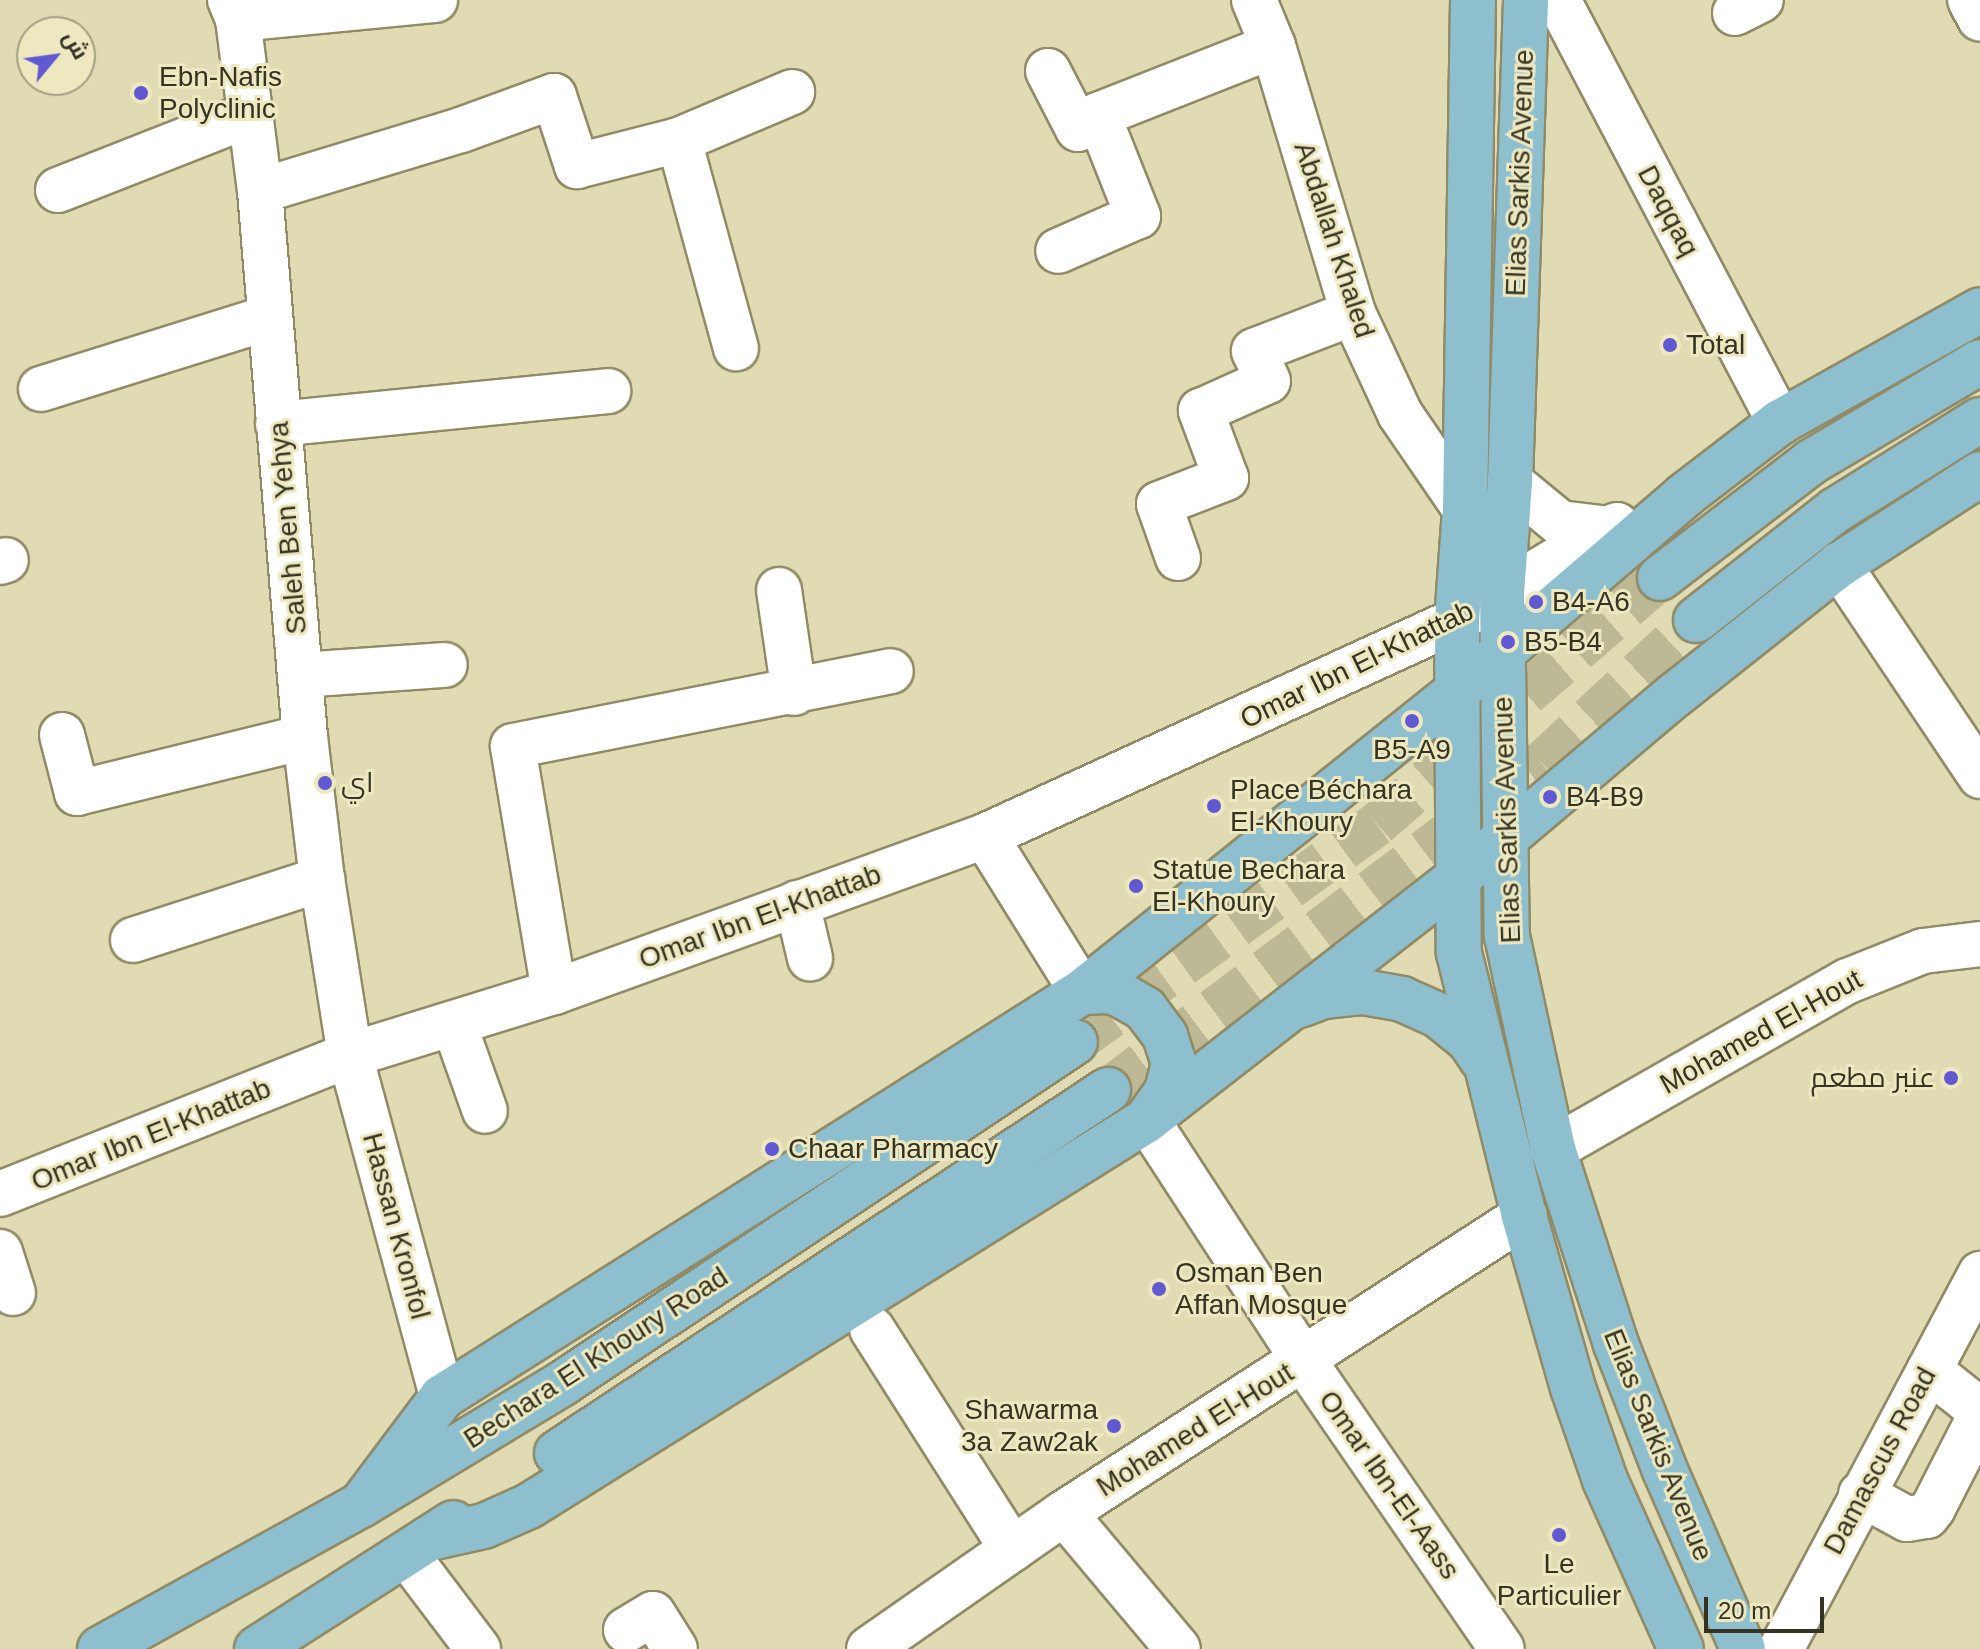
<!DOCTYPE html>
<html>
<head>
<meta charset="utf-8">
<style>
  body { margin:0 }
  #map { position:relative; width:1980px; height:1649px; overflow:hidden; background:#e0dbb2; font-family:Arial,Cairo,sans-serif }
  div>[style] { position:absolute }
  [style*='--x'] { left:calc(var(--x)*1px); top:calc(var(--y)*1px); width:calc(var(--w)*1px); rotate:calc(var(--a)*1deg) }
  .major-tunnel>* { height:44px; margin-top:-22px; transform-origin:0; background:repeating-linear-gradient(90deg,#beb995 0 44px,transparent 0 66px) }
  .roads { filter:drop-shadow(2px 0 #908b66) drop-shadow(-2px 0 #908b66) drop-shadow(0 2px #908b66) drop-shadow(0 -2px #908b66) }
  .minor>* { height:44px; margin:-22px; padding:0 22px; transform-origin:22px; border-radius:22px; background:#fff }
  .major>* { height:44px; margin:-22px; padding:0 22px; transform-origin:22px; border-radius:22px; background:#8ebfcf }
  .dots>* { width:22px; height:22px; translate:-50% -50%; box-sizing:border-box; border:4px solid #ede8bf; border-radius:50% }
  span { translate:-50% -50%; white-space:nowrap; text-align:center; line-height:1.15; -webkit-text-stroke:6px #ede8bf; paint-order:stroke }
  .poi-label { font-size:28px; color:#353323 }
  .left { translate:0 -50%; text-align:left }
  .right { translate:-100% -50%; text-align:right }
  .street-label { font-size:28px; color:#353323 }
  .north { position:absolute; left:16px; top:16px; width:80px; height:80px; box-sizing:border-box; background:#ede8bf; border:2px solid #a3a081; border-radius:50%; rotate:61deg; font-size:22px; font-weight:700; line-height:32px; text-align:center; color:#353323 }
  .north::after { content:''; display:block; margin:auto; width:28px; height:36px; background:#6159d1; clip-path:polygon(50% 0,100% 100%,50% 72%,0 100%) }
  .scale { position:absolute; left:1704px; top:1597px; width:120px; height:36px; box-sizing:border-box; border:4px solid #353323; border-top:0; padding-left:10px; font-size:24px; line-height:28px; white-space:nowrap; color:#353323; -webkit-text-stroke:6px #ede8bf; paint-order:stroke }
</style>
</head>
<body>
<div id="map">
  <div class="major-tunnel">
    <i style="--x:1075;--y:1042;--w:372;--a:-35.8"></i>
    <i style="--x:1377;--y:824;--w:375;--a:-41"></i>
    <i style="--x:1108;--y:1090;--w:543;--a:-37"></i>
    <i style="--x:1542;--y:763;--w:210;--a:-42.9"></i>
  </div>
  <div class="roads">
    <div class="minor">
      <i style="--x:230;--y:0;--w:21;--a:67"></i>
      <i style="--x:238;--y:19;--w:173;--a:82.7"></i>
      <i style="--x:260;--y:191;--w:548;--a:85.29"></i>
      <i style="--x:305;--y:737;--w:143;--a:83.2"></i>
      <i style="--x:322;--y:879;--w:178;--a:81"></i>
      <i style="--x:350;--y:1055;--w:354;--a:74.9"></i>
      <i style="--x:1254;--y:0;--w:50;--a:67.6"></i>
      <i style="--x:1273;--y:46;--w:279;--a:73.3"></i>
      <i style="--x:1353;--y:313;--w:111;--a:65"></i>
      <i style="--x:1400;--y:414;--w:115;--a:55.6"></i>
      <i style="--x:1558;--y:0;--w:477;--a:62.3"></i>
      <i style="--x:1970;--y:0;--w:21;--a:62"></i>
      <i style="--x:1735;--y:13;--w:29;--a:-27"></i>
      <i style="--x:238;--y:19;--w:198;--a:-5.5"></i>
      <i style="--x:1048;--y:71;--w:65;--a:62.7"></i>
      <i style="--x:1078;--y:129;--w:24;--a:-35"></i>
      <i style="--x:1098;--y:115;--w:109;--a:68.4"></i>
      <i style="--x:1138;--y:216;--w:87;--a:156.4"></i>
      <i style="--x:1098;--y:115;--w:188;--a:-21.5"></i>
      <i style="--x:679;--y:140;--w:216;--a:74.7"></i>
      <i style="--x:58;--y:190;--w:208;--a:-21.4"></i>
      <i style="--x:260;--y:191;--w:210;--a:-16.9"></i>
      <i style="--x:461;--y:130;--w:99;--a:-20.1"></i>
      <i style="--x:554;--y:96;--w:74;--a:71.8"></i>
      <i style="--x:577;--y:166;--w:105;--a:-14.3"></i>
      <i style="--x:679;--y:140;--w:123;--a:-23"></i>
      <i style="--x:41;--y:389;--w:238;--a:-17.4"></i>
      <i style="--x:278;--y:424;--w:332;--a:-5.7"></i>
      <i style="--x:1510;--y:482;--w:65;--a:39.4"></i>
      <i style="--x:1560;--y:523;--w:48;--a:7.1"></i>
      <i style="--x:1608;--y:529;--w:10;--a:-24"></i>
      <i style="--x:1178;--y:558;--w:57;--a:-109.4"></i>
      <i style="--x:1159;--y:504;--w:72;--a:-21.2"></i>
      <i style="--x:1226;--y:478;--w:72;--a:-110.5"></i>
      <i style="--x:1201;--y:411;--w:73;--a:-24.1"></i>
      <i style="--x:1268;--y:381;--w:33;--a:-115"></i>
      <i style="--x:1254;--y:351;--w:106;--a:-21"></i>
      <i style="--x:0;--y:562;--w:6;--a:-18"></i>
      <i style="--x:1839;--y:565;--w:254;--a:56.2"></i>
      <i style="--x:779;--y:590;--w:104;--a:81.7"></i>
      <i style="--x:301;--y:675;--w:144;--a:-4"></i>
      <i style="--x:62;--y:735;--w:60;--a:75.5"></i>
      <i style="--x:77;--y:793;--w:235;--a:-13.8"></i>
      <i style="--x:985;--y:836;--w:184;--a:58.1"></i>
      <i style="--x:797;--y:903;--w:57;--a:76.7"></i>
      <i style="--x:133;--y:940;--w:199;--a:-17.9"></i>
      <i style="--x:554;--y:992;--w:249;--a:-99.5"></i>
      <i style="--x:513;--y:746;--w:385;--a:-11.2"></i>
      <i style="--x:454;--y:1024;--w:92;--a:70.4"></i>
      <i style="--x:1147;--y:1120;--w:288;--a:56.9"></i>
      <i style="--x:1304;--y:1361;--w:349;--a:55.5"></i>
      <i style="--x:1553;--y:1149;--w:339;--a:-29.7"></i>
      <i style="--x:1848;--y:981;--w:81;--a:-21.8"></i>
      <i style="--x:1923;--y:951;--w:57;--a:-7"></i>
      <i style="--x:0;--y:1194;--w:377;--a:-21.7"></i>
      <i style="--x:350;--y:1055;--w:214;--a:-17.2"></i>
      <i style="--x:554;--y:992;--w:458;--a:-19.9"></i>
      <i style="--x:985;--y:836;--w:519;--a:-24.59"></i>
      <i style="--x:1457;--y:620;--w:176;--a:-31.1"></i>
      <i style="--x:0;--y:1252;--w:43;--a:72.4"></i>
      <i style="--x:872;--y:1329;--w:261;--a:57.5"></i>
      <i style="--x:1861;--y:1494;--w:52;--a:28.5"></i>
      <i style="--x:1907;--y:1519;--w:20;--a:-9"></i>
      <i style="--x:1927;--y:1516;--w:10;--a:-53"></i>
      <i style="--x:1933;--y:1508;--w:101;--a:-62.9"></i>
      <i style="--x:1979;--y:1418;--w:10;--a:-101"></i>
      <i style="--x:1977;--y:1408;--w:61;--a:-141.6"></i>
      <i style="--x:1064;--y:1513;--w:177;--a:50"></i>
      <i style="--x:407;--y:1555;--w:118;--a:52.9"></i>
      <i style="--x:626;--y:1630;--w:31;--a:-31"></i>
      <i style="--x:653;--y:1614;--w:41;--a:57.8"></i>
      <i style="--x:869;--y:1649;--w:238;--a:-34.9"></i>
      <i style="--x:1064;--y:1513;--w:548;--a:-32.85"></i>
      <i style="--x:1781;--y:1649;--w:425;--a:-62"></i>
    </div>
    <div class="major">
      <i style="--x:1473;--y:0;--w:509;--a:90.9"></i>
      <i style="--x:1465;--y:509;--w:111;--a:94.1"></i>
      <i style="--x:1457;--y:620;--w:333;--a:89.7"></i>
      <i style="--x:1459;--y:953;--w:271;--a:76.1"></i>
      <i style="--x:1524;--y:1216;--w:179;--a:74.1"></i>
      <i style="--x:1573;--y:1388;--w:97;--a:70.8"></i>
      <i style="--x:1605;--y:1480;--w:185;--a:65.8"></i>
      <i style="--x:1526;--y:0;--w:482;--a:91.9"></i>
      <i style="--x:1510;--y:482;--w:111;--a:94.1"></i>
      <i style="--x:1502;--y:593;--w:343;--a:89.2"></i>
      <i style="--x:1507;--y:936;--w:218;--a:77.8"></i>
      <i style="--x:1553;--y:1149;--w:205;--a:72.1"></i>
      <i style="--x:1616;--y:1344;--w:133;--a:68.8"></i>
      <i style="--x:1664;--y:1468;--w:197;--a:66.4"></i>
      <i style="--x:1660;--y:578;--w:190;--a:-37.5"></i>
      <i style="--x:1811;--y:462;--w:196;--a:-30.6"></i>
      <i style="--x:1696;--y:620;--w:178;--a:-38.2"></i>
      <i style="--x:1836;--y:510;--w:170;--a:-32"></i>
      <i style="--x:1082;--y:992;--w:28;--a:-2"></i>
      <i style="--x:1110;--y:991;--w:12;--a:20"></i>
      <i style="--x:1121;--y:995;--w:28;--a:30"></i>
      <i style="--x:1145;--y:1009;--w:34;--a:53"></i>
      <i style="--x:1165;--y:1036;--w:28;--a:72"></i>
      <i style="--x:1174;--y:1063;--w:29;--a:104"></i>
      <i style="--x:1167;--y:1091;--w:28;--a:125"></i>
      <i style="--x:1300;--y:1005;--w:26;--a:-21"></i>
      <i style="--x:1324;--y:996;--w:39;--a:-6"></i>
      <i style="--x:1363;--y:992;--w:40;--a:10"></i>
      <i style="--x:1402;--y:999;--w:39;--a:24"></i>
      <i style="--x:1438;--y:1015;--w:40;--a:39"></i>
      <i style="--x:1469;--y:1040;--w:23;--a:56"></i>
      <i style="--x:557;--y:1453;--w:660;--a:-33.38"></i>
      <i style="--x:361;--y:1505;--w:135;--a:-53.1"></i>
      <i style="--x:442;--y:1397;--w:757;--a:-32.33"></i>
      <i style="--x:1082;--y:992;--w:479;--a:-38.7"></i>
      <i style="--x:1456;--y:692;--w:302;--a:-40.7"></i>
      <i style="--x:1685;--y:495;--w:120;--a:-37.5"></i>
      <i style="--x:1780;--y:422;--w:229;--a:-29.2"></i>
      <i style="--x:430;--y:1538;--w:55;--a:-12.5"></i>
      <i style="--x:484;--y:1526;--w:49;--a:-24"></i>
      <i style="--x:529;--y:1506;--w:729;--a:-31.99"></i>
      <i style="--x:1147;--y:1120;--w:394;--a:-37.9"></i>
      <i style="--x:1458;--y:878;--w:285;--a:-40.2"></i>
      <i style="--x:1676;--y:694;--w:208;--a:-38.4"></i>
      <i style="--x:1839;--y:565;--w:168;--a:-32.8"></i>
      <i style="--x:100;--y:1649;--w:298;--a:-28.9"></i>
      <i style="--x:361;--y:1505;--w:236;--a:-31.1"></i>
      <i style="--x:563;--y:1383;--w:615;--a:-33.66"></i>
      <i style="--x:257;--y:1649;--w:233;--a:-32.7"></i>
    </div>
  </div>
  <div class="dots">
    <i style="left:141px;top:93px;background:#6159d1"></i>
    <i style="left:1670px;top:345px;background:#6159d1"></i>
    <i style="left:1536px;top:602px;background:#6159d1"></i>
    <i style="left:1508px;top:642px;background:#6159d1"></i>
    <i style="left:1412px;top:721px;background:#6159d1"></i>
    <i style="left:325px;top:783px;background:#6159d1"></i>
    <i style="left:1550px;top:797px;background:#6159d1"></i>
    <i style="left:1214px;top:806px;background:#6159d1"></i>
    <i style="left:1136px;top:886px;background:#6159d1"></i>
    <i style="left:1951px;top:1078px;background:#6159d1"></i>
    <i style="left:772px;top:1149px;background:#6159d1"></i>
    <i style="left:1159px;top:1289px;background:#6159d1"></i>
    <i style="left:1114px;top:1426px;background:#6159d1"></i>
    <i style="left:1559px;top:1535px;background:#6159d1"></i>
  </div>
  <div class="poi-label">
    <span class="left" style="left:159px;top:93px">Ebn-Nafis<br>Polyclinic</span>
    <span class="left" style="left:1686px;top:345px">Total</span>
    <span class="left" style="left:1552px;top:602px">B4-A6</span>
    <span class="left" style="left:1524px;top:642px">B5-B4</span>
    <span style="left:1412px;top:750px">B5-A9</span>
    <span class="left" style="left:341px;top:783px">اي</span>
    <span class="left" style="left:1230px;top:806px">Place Béchara<br>El-Khoury</span>
    <span class="left" style="left:1566px;top:797px">B4-B9</span>
    <span class="left" style="left:1152px;top:886px">Statue Bechara<br>El-Khoury</span>
    <span class="right" style="left:1935px;top:1078px">عنبر مطعم</span>
    <span class="left" style="left:788px;top:1149px">Chaar Pharmacy</span>
    <span class="left" style="left:1175px;top:1289px">Osman Ben<br>Affan Mosque</span>
    <span class="right" style="left:1098px;top:1426px">Shawarma<br>3a Zaw2ak</span>
    <span style="left:1559px;top:1580px">Le<br>Particulier</span>
  </div>
  <div class="street-label">
    <span style="left:1520px;top:173px;rotate:-88deg">Elias Sarkis Avenue</span>
    <span style="left:1668px;top:211px;rotate:62deg">Daqqaq</span>
    <span style="left:1334px;top:240px;rotate:72deg">Abdallah Khaled</span>
    <span style="left:288px;top:528px;rotate:-95deg">Saleh Ben Yehya</span>
    <span style="left:1357px;top:665px;rotate:-26deg">Omar Ibn El-Khattab</span>
    <span style="left:1507px;top:820px;rotate:-92deg">Elias Sarkis Avenue</span>
    <span style="left:760px;top:917px;rotate:-20deg">Omar Ibn El-Khattab</span>
    <span style="left:1761px;top:1032px;rotate:-29deg">Mohamed El-Hout</span>
    <span style="left:151px;top:1135px;rotate:-22deg">Omar Ibn El-Khattab</span>
    <span style="left:396px;top:1226px;rotate:75deg">Hassan Kronfol</span>
    <span style="left:596px;top:1358px;rotate:-33deg">Bechara El Khoury Road</span>
    <span style="left:1195px;top:1430px;rotate:-32deg">Mohamed El-Hout</span>
    <span style="left:1658px;top:1445px;rotate:68deg">Elias Sarkis Avenue</span>
    <span style="left:1880px;top:1461px;rotate:-62deg">Damascus Road</span>
    <span style="left:1389px;top:1485px;rotate:55deg">Omar Ibn-El-Aass</span>
  </div>
  <div class="north">ش</div>
  <div class="scale">20 m</div>
</div>
</body>
</html>
